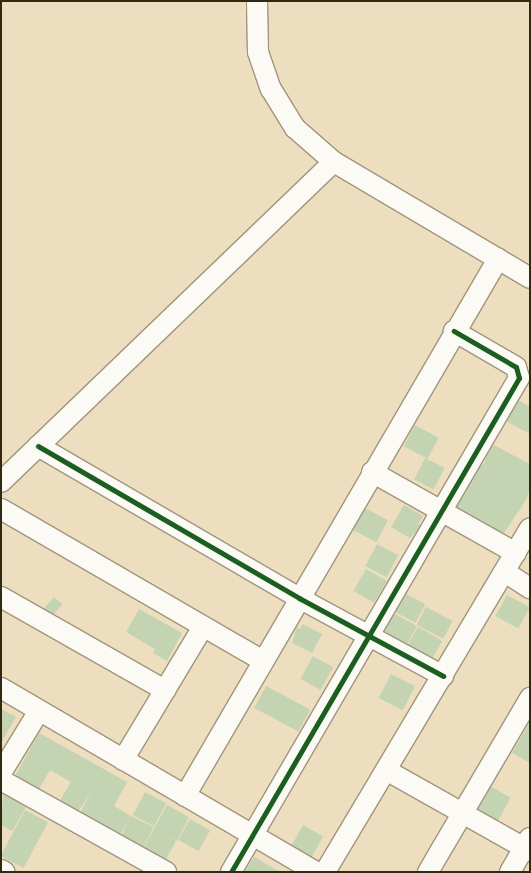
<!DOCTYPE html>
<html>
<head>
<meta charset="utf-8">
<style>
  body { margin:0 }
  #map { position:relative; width:531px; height:873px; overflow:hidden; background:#ecdebf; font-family:"Roboto Serif",serif }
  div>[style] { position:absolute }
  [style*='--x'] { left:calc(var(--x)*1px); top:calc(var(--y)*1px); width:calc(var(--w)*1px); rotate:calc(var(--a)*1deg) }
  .building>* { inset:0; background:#c4d4b3; transform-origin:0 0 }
  .roads { filter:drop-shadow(1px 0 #a0957c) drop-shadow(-1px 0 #a0957c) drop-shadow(0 1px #a0957c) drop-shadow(0 -1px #a0957c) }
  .minor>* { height:20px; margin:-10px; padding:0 10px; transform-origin:10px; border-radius:10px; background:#fcfaf5 }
  .cycleway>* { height:5px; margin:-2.5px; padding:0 2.5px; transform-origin:2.5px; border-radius:2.5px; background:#1b5e20 }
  span { translate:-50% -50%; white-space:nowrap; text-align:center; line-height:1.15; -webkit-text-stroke:5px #fff; paint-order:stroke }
  .frame { position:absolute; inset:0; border:2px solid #322912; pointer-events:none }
</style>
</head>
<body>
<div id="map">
  <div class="building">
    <i style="clip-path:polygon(516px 399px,530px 407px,530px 434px,504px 420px)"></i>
    <i style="left:415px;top:425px;width:27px;height:24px;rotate:28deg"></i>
    <i style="clip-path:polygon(494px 445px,530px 464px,530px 488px,526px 500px,502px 536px,455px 510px,478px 462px,483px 465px,486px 459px,484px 458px)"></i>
    <i style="left:425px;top:458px;width:22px;height:24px;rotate:27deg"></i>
    <i style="clip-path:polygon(404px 505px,423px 516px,418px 524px,421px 525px,410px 538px,391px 527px)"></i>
    <i style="left:365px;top:508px;width:26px;height:25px;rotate:28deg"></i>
    <i style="left:377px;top:544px;width:24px;height:25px;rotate:28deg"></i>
    <i style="left:366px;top:569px;width:24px;height:25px;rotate:30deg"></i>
    <i style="left:404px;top:593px;width:24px;height:21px;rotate:28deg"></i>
    <i style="left:507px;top:595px;width:26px;height:24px;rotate:29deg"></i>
    <i style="left:54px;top:597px;width:11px;height:21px;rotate:41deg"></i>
    <i style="left:426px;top:607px;width:30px;height:20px;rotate:28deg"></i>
    <i style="clip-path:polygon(139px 609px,182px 633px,167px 661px,153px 653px,155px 649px,126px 632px)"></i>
    <i style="clip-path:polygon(395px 614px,417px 626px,405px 648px,383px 636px,389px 619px)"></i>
    <i style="clip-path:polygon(303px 624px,322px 634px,312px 653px,292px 643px,297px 627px,300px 629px)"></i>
    <i style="left:418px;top:627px;width:28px;height:27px;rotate:30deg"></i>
    <i style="left:313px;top:656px;width:23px;height:26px;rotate:29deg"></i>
    <i style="left:391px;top:674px;width:27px;height:27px;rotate:27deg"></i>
    <i style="left:266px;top:686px;width:50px;height:25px;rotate:28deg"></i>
    <i style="clip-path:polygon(1px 709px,16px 717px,1px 743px)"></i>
    <i style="clip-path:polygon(530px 722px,530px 763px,512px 753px)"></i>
    <i style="clip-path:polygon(39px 733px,127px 782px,114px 806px,131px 816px,119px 837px,79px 815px,91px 793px,77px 813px,59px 802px,71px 782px,50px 770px,37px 793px,13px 780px)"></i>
    <i style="left:488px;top:785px;width:26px;height:27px;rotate:29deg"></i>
    <i style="clip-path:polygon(3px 792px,26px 807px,12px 831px,1px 825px)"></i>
    <i style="left:145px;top:792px;width:24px;height:26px;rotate:28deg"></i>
    <i style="clip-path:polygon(167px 805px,189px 817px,177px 841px,158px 831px,176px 841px,164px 863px,142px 851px)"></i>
    <i style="left:25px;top:810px;width:26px;height:52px;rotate:28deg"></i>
    <i style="left:131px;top:816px;width:25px;height:24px;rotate:26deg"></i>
    <i style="left:190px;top:819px;width:23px;height:24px;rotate:29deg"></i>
    <i style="left:303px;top:825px;width:23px;height:26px;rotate:29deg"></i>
    <i style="clip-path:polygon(254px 857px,277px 870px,280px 872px,245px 872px)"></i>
  </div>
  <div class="roads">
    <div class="minor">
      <i style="--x:257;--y:1;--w:51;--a:88.9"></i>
      <i style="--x:258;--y:52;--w:39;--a:71"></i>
      <i style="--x:271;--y:89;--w:46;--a:58.4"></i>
      <i style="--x:295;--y:128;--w:52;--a:41.1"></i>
      <i style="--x:334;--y:162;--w:228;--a:30.6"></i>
      <i style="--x:38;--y:446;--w:302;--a:30.2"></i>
      <i style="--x:299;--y:598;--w:164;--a:28.4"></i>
      <i style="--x:372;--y:472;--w:165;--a:29.4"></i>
      <i style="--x:1;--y:482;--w:462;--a:-43.9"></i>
      <i style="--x:1;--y:509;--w:303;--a:30.1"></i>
      <i style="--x:505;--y:572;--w:30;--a:33"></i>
      <i style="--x:1;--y:597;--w:189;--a:29.6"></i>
      <i style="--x:1;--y:688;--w:365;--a:30.3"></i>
      <i style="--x:123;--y:760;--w:155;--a:-59"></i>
      <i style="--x:386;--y:770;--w:165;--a:29.4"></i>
      <i style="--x:1;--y:773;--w:73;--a:-58.5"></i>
      <i style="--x:1;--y:780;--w:189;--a:29.1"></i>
      <i style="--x:185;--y:796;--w:622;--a:-59.76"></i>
      <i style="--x:1;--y:870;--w:4;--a:27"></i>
      <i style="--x:231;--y:872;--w:572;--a:-59.76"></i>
      <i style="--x:519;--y:378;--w:11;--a:-105"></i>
      <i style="--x:516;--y:367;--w:72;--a:-149.9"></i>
      <i style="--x:325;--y:872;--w:400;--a:-59.2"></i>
      <i style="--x:428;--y:872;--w:202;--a:-59.6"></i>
      <i style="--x:510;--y:872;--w:39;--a:-60"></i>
    </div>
  </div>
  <div class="cycleway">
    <i style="--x:38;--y:446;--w:302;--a:30.2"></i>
    <i style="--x:299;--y:598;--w:164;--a:28.4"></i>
    <i style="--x:231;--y:872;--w:572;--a:-59.76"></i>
    <i style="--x:519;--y:378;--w:11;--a:-105"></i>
    <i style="--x:516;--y:367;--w:72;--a:-149.9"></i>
  </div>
  <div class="frame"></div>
</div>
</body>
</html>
